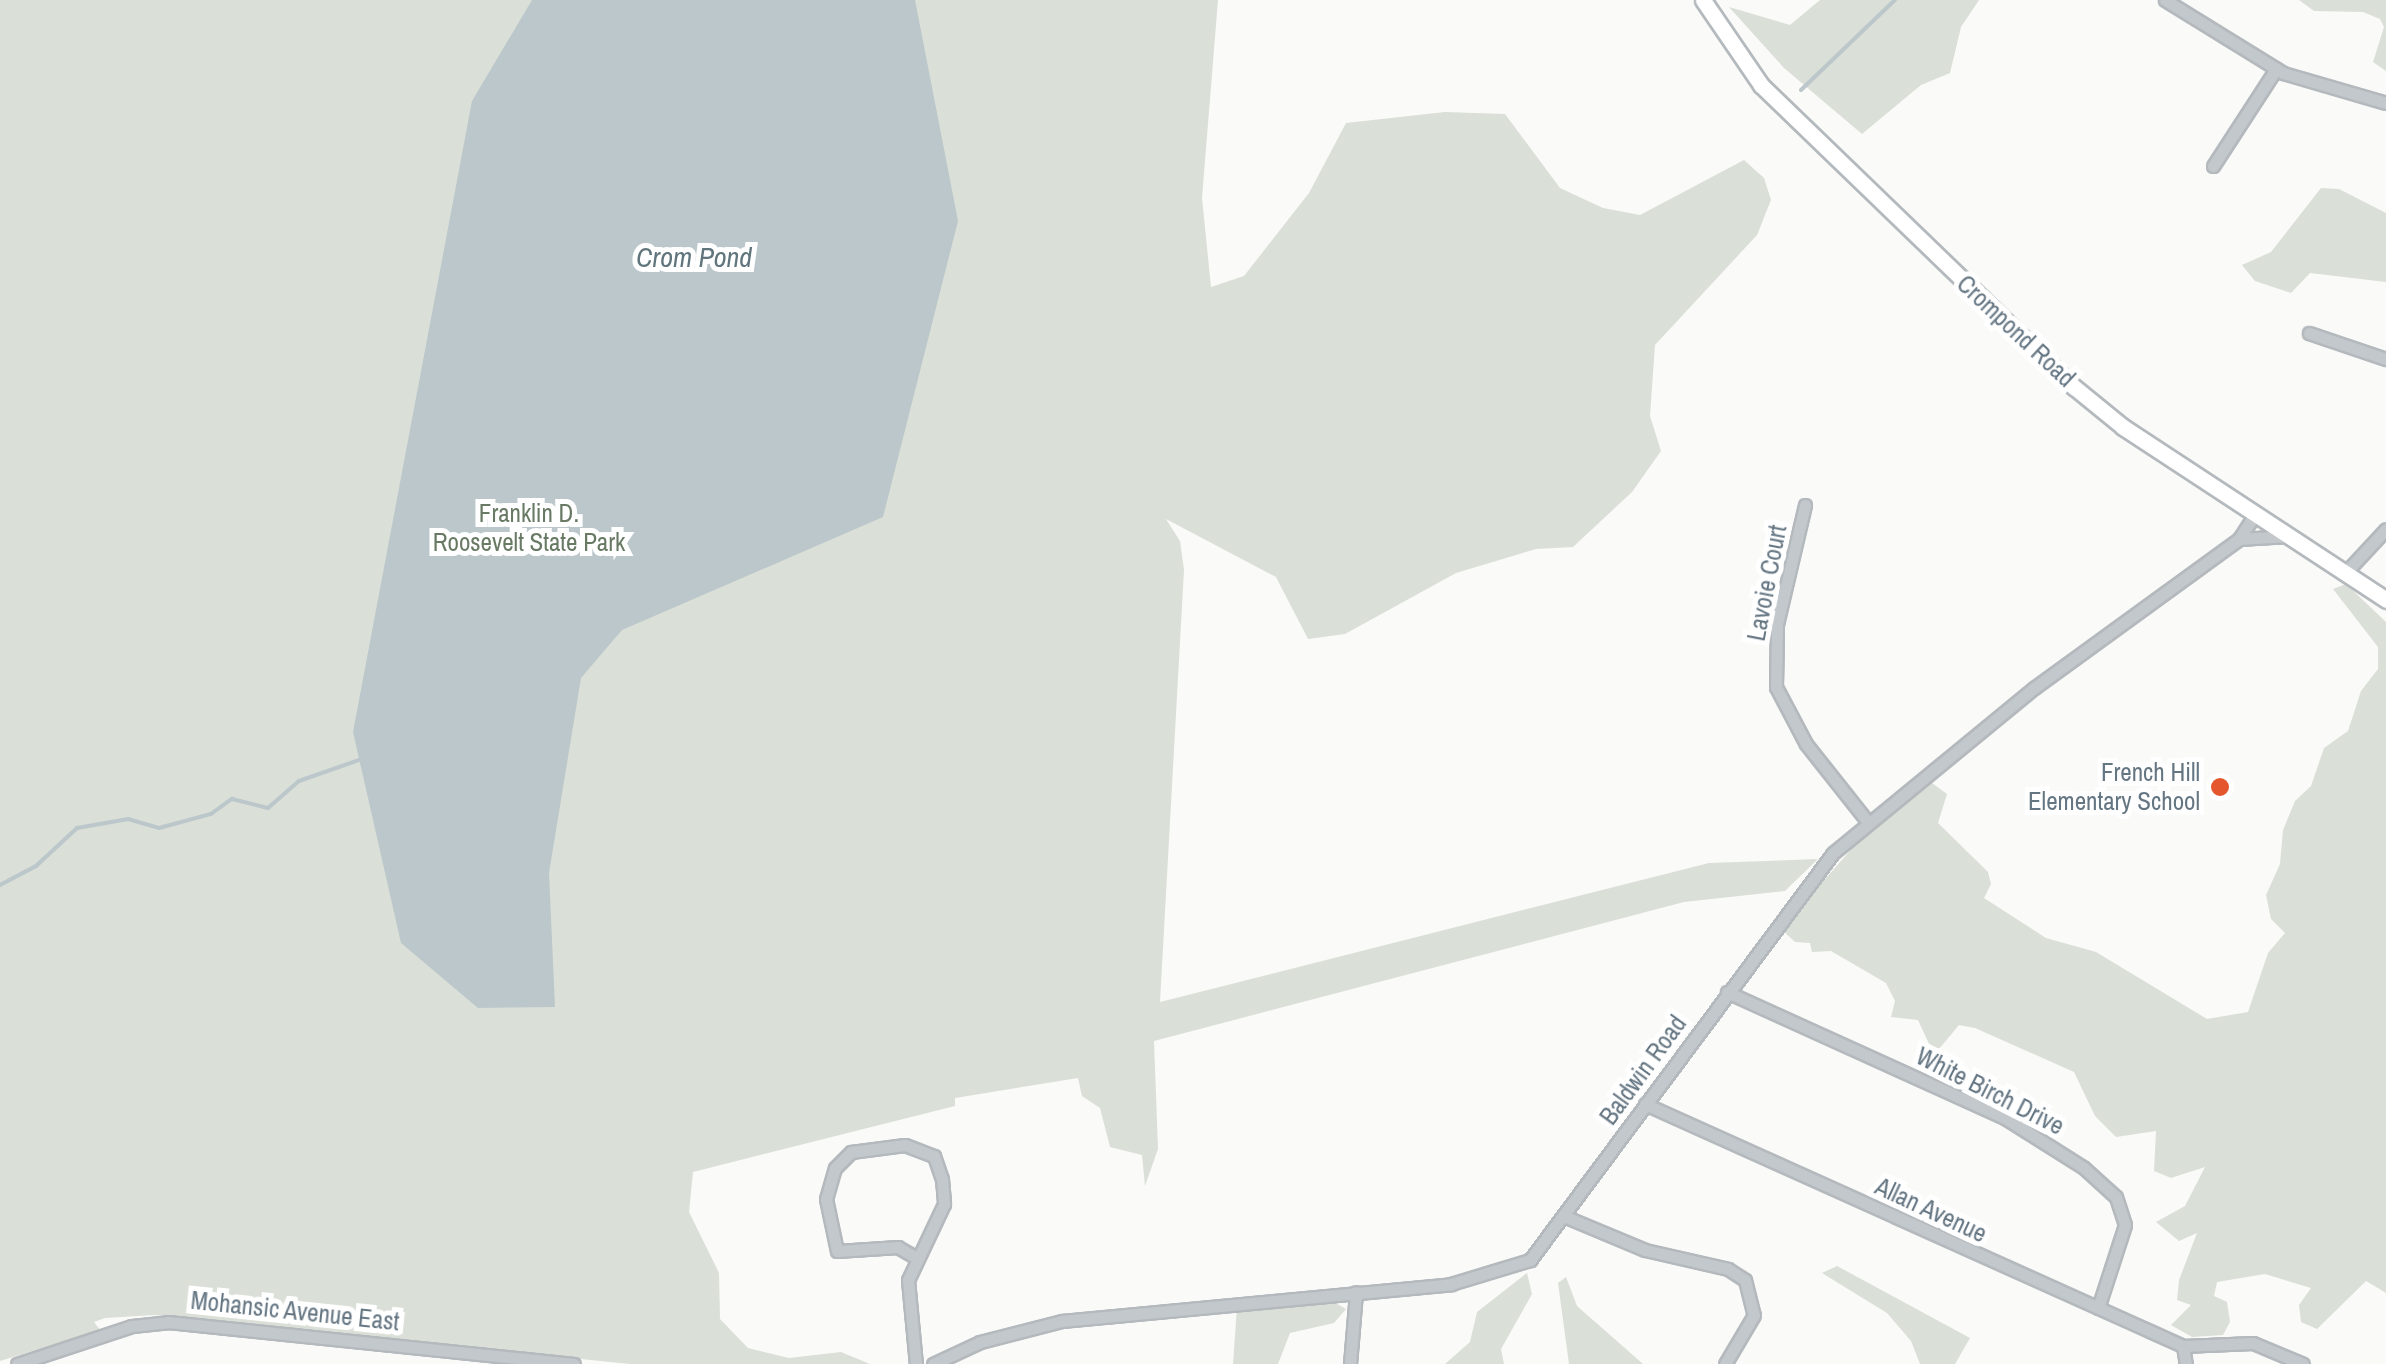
<!DOCTYPE html>
<html>
<head>
<meta charset="utf-8">
<style>
  body { margin:0 }
  #map { position:relative; width:2386px; height:1364px; overflow:hidden; background:#fafaf8; font-family:"Archivo Narrow",sans-serif }
  div>[style] { position:absolute }
  [style*='--x'] { left:calc(var(--x)*1px); top:calc(var(--y)*1px); width:calc(var(--w)*1px); rotate:calc(var(--a)*1deg) }
  .green>* { inset:0; background:#dadfd7 }
  .water>* { inset:0; background:#bbc7cb }
  .stream>* { height:4px; margin:-2px; padding:0 2px; transform-origin:2px; border-radius:2px; background:#bbc7cb }
  .roads { filter:drop-shadow(2px 0 #b4b9bd) drop-shadow(-2px 0 #b4b9bd) drop-shadow(0 2px #b4b9bd) drop-shadow(0 -2px #b4b9bd) }
  .minor>* { height:11px; margin:-5.5px; padding:0 5.5px; transform-origin:5.5px; border-radius:5.5px; background:#c3c8cc }
  .highway>* { height:15px; margin:-7.5px; padding:0 7.5px; transform-origin:7.5px; border-radius:7.5px; background:#fff }
  .dots>* { width:28px; height:28px; translate:-50% -50%; box-sizing:border-box; border:5px solid #fff; border-radius:50% }
  span { translate:-50% -50%; white-space:nowrap; text-align:center; line-height:1.15; -webkit-text-stroke:10px #fff; paint-order:stroke }
  .street-label { font-size:25px; color:#657683 }
  .park-label { font-size:25px; color:#687a64 }
  .poi-label { font-size:25px; color:#657683 }
  .right { translate:-100% -50%; text-align:right }
  .water-label { font-size:28px; color:#60757c; font-style:italic }
</style>
</head>
<body>
<div id="map">
  <div class="green">
    <i style="clip-path:polygon(0 0,1218px 0,1202px 198px,1211px 287px,1244px 276px,1309px 193px,1346px 123px,1445px 112px,1505px 114px,1560px 188px,1603px 208px,1640px 215px,1744px 160px,1764px 178px,1771px 200px,1757px 235px,1655px 345px,1650px 416px,1661px 451px,1632px 492px,1573px 547px,1536px 549px,1456px 573px,1345px 634px,1308px 639px,1276px 577px,1166px 519px,1180px 541px,1184px 570px,1160px 1002px,1709px 863px,1818px 859px,1785px 891px,1684px 902px,1154px 1041px,1158px 1149px,1145px 1186px,1142px 1155px,1110px 1147px,1100px 1108px,1082px 1096px,1078px 1078px,955px 1098px,955px 1106px,693px 1172px,689px 1212px,719px 1273px,720px 1319px,748px 1348px,789px 1358px,841px 1352px,870px 1364px,630px 1364px,155px 1315px,105px 1318px,94px 1322px,100px 1330px,0 1361px)"></i>
    <i style="clip-path:polygon(1820px 0,1979px 0,1961px 27px,1950px 73px,1921px 85px,1862px 134px,1784px 68px,1729px 7px,1790px 25px)"></i>
    <i style="clip-path:polygon(2299px 0,2386px 0,2386px 71px,2373px 62px,2384px 27px,2380px 19px,2363px 12px,2314px 11px)"></i>
    <i style="clip-path:polygon(2321px 188px,2339px 189px,2386px 213px,2386px 282px,2310px 273px,2291px 293px,2255px 281px,2242px 265px,2271px 252px)"></i>
    <i style="clip-path:polygon(2346px 584px,2386px 622px,2386px 1293px,2366px 1281px,2317px 1329px,2301px 1322px,2299px 1305px,2311px 1288px,2265px 1274px,2217px 1282px,2214px 1296px,2227px 1302px,2230px 1322px,2223px 1335px,2192px 1337px,2171px 1325px,2191px 1305px,2177px 1300px,2179px 1280px,2197px 1233px,2179px 1241px,2156px 1222px,2185px 1206px,2205px 1167px,2171px 1178px,2154px 1171px,2156px 1131px,2116px 1137px,2095px 1116px,2074px 1072px,1975px 1028px,1959px 1025px,1939px 1049px,1930px 1046px,1918px 1020px,1891px 1017px,1895px 1001px,1886px 983px,1831px 951px,1812px 952px,1810px 943px,1795px 942px,1781px 929px,1863px 836px,1932px 783px,1947px 794px,1938px 823px,1988px 872px,1991px 884px,1984px 898px,2046px 938px,2096px 952px,2207px 1019px,2248px 1012px,2268px 953px,2285px 933px,2271px 919px,2266px 895px,2280px 864px,2283px 830px,2295px 801px,2311px 786px,2324px 748px,2348px 731px,2361px 691px,2378px 669px,2378px 647px,2333px 589px)"></i>
    <i style="clip-path:polygon(1837px 1266px,1970px 1338px,1955px 1364px,1920px 1364px,1911px 1341px,1887px 1313px,1822px 1273px)"></i>
    <i style="clip-path:polygon(1527px 1273px,1532px 1294px,1501px 1349px,1504px 1364px,1445px 1364px,1470px 1342px,1477px 1312px)"></i>
    <i style="clip-path:polygon(1566px 1277px,1577px 1306px,1643px 1364px,1569px 1364px,1558px 1283px)"></i>
    <i style="clip-path:polygon(1329px 1299px,1346px 1309px,1334px 1323px,1290px 1333px,1278px 1364px,1233px 1364px,1237px 1307px)"></i>
  </div>
  <div class="water">
    <i style="clip-path:polygon(532px 0,915px 0,958px 221px,883px 517px,622px 630px,581px 678px,549px 873px,555px 1007px,478px 1008px,401px 943px,353px 732px,472px 101px)"></i>
  </div>
  <div class="stream">
    <i style="--x:1801;--y:90;--w:130;--a:-43.8"></i>
    <i style="--x:0;--y:885;--w:41;--a:-27.8"></i>
    <i style="--x:36;--y:866;--w:56;--a:-42.8"></i>
    <i style="--x:77;--y:828;--w:52;--a:-10"></i>
    <i style="--x:128;--y:819;--w:32;--a:16"></i>
    <i style="--x:159;--y:828;--w:54;--a:-15.1"></i>
    <i style="--x:211;--y:814;--w:26;--a:-36"></i>
    <i style="--x:232;--y:799;--w:37;--a:14"></i>
    <i style="--x:268;--y:808;--w:41;--a:-41.1"></i>
    <i style="--x:299;--y:781;--w:64;--a:-19.3"></i>
  </div>
  <div class="roads">
    <div class="minor">
      <i style="--x:2165;--y:0;--w:139;--a:31.7"></i>
      <i style="--x:2283;--y:73;--w:107;--a:16.2"></i>
      <i style="--x:2213;--y:166;--w:116;--a:-57"></i>
      <i style="--x:2309;--y:333;--w:81;--a:18.7"></i>
      <i style="--x:1805;--y:505;--w:122;--a:103.2"></i>
      <i style="--x:1777;--y:624;--w:63;--a:90.9"></i>
      <i style="--x:1776;--y:687;--w:64;--a:62.2"></i>
      <i style="--x:1806;--y:744;--w:98;--a:51.6"></i>
      <i style="--x:2239;--y:539;--w:50;--a:-3.4"></i>
      <i style="--x:2347;--y:571;--w:57;--a:-47.1"></i>
      <i style="--x:1727;--y:992;--w:305;--a:24.4"></i>
      <i style="--x:2005;--y:1118;--w:93;--a:32.3"></i>
      <i style="--x:2084;--y:1168;--w:43;--a:42.2"></i>
      <i style="--x:2116;--y:1197;--w:29;--a:72"></i>
      <i style="--x:2125;--y:1225;--w:87;--a:108"></i>
      <i style="--x:1645;--y:1104;--w:590;--a:24.22"></i>
      <i style="--x:2183;--y:1346;--w:70;--a:-2.5"></i>
      <i style="--x:2253;--y:1343;--w:54;--a:22.8"></i>
      <i style="--x:1566;--y:1217;--w:86;--a:22.7"></i>
      <i style="--x:1645;--y:1250;--w:85;--a:12.9"></i>
      <i style="--x:1728;--y:1269;--w:20;--a:33"></i>
      <i style="--x:1745;--y:1280;--w:36;--a:76"></i>
      <i style="--x:1754;--y:1315;--w:57;--a:120.6"></i>
      <i style="--x:915;--y:1257;--w:20;--a:-150"></i>
      <i style="--x:898;--y:1247;--w:61;--a:176.2"></i>
      <i style="--x:837;--y:1251;--w:53;--a:-101.9"></i>
      <i style="--x:826;--y:1199;--w:32;--a:-74"></i>
      <i style="--x:835;--y:1168;--w:23;--a:-45"></i>
      <i style="--x:851;--y:1152;--w:54;--a:-7.4"></i>
      <i style="--x:905;--y:1145;--w:31;--a:21"></i>
      <i style="--x:934;--y:1156;--w:24;--a:71"></i>
      <i style="--x:942;--y:1179;--w:25;--a:85"></i>
      <i style="--x:944;--y:1204;--w:84;--a:115.3"></i>
      <i style="--x:908;--y:1280;--w:84;--a:84.6"></i>
      <i style="--x:2183;--y:1346;--w:18;--a:81"></i>
      <i style="--x:17;--y:1364;--w:121;--a:-18.3"></i>
      <i style="--x:132;--y:1326;--w:36;--a:-6"></i>
      <i style="--x:168;--y:1322;--w:408;--a:5.9"></i>
      <i style="--x:933;--y:1364;--w:52;--a:-25.1"></i>
      <i style="--x:980;--y:1342;--w:85;--a:-14.4"></i>
      <i style="--x:1062;--y:1321;--w:391;--a:-5.4"></i>
      <i style="--x:1451;--y:1284;--w:83;--a:-16.9"></i>
      <i style="--x:1530;--y:1260;--w:507;--a:-53.33"></i>
      <i style="--x:1833;--y:853;--w:260;--a:-39.4"></i>
      <i style="--x:2034;--y:688;--w:253;--a:-36"></i>
      <i style="--x:2239;--y:539;--w:31;--a:-57"></i>
      <i style="--x:1350;--y:1364;--w:72;--a:-85.2"></i>
    </div>
    <div class="highway">
      <i style="--x:1703;--y:0;--w:103;--a:55.7"></i>
      <i style="--x:1761;--y:85;--w:435;--a:44"></i>
      <i style="--x:2074;--y:387;--w:63;--a:39.2"></i>
      <i style="--x:2123;--y:427;--w:315;--a:33.3"></i>
    </div>
  </div>
  <div class="dots">
    <i style="left:2220px;top:787px;background:#e4572e"></i>
  </div>
  <div class="street-label">
    <span style="left:2016px;top:331px;rotate:43deg">Crompond Road</span>
    <span style="left:1767px;top:583px;rotate:-79deg">Lavoie Court</span>
    <span style="left:1643px;top:1070px;rotate:-54deg">Baldwin Road</span>
    <span style="left:1990px;top:1091px;rotate:27deg">White Birch Drive</span>
    <span style="left:1931px;top:1210px;rotate:25deg">Allan Avenue</span>
    <span style="left:295px;top:1311px;rotate:6deg">Mohansic Avenue East</span>
  </div>
  <div class="park-label">
    <span style="left:529px;top:528px">Franklin D.<br>Roosevelt State Park</span>
  </div>
  <div class="poi-label">
    <span class="right" style="left:2200px;top:787px">French Hill<br>Elementary School</span>
  </div>
  <div class="water-label">
    <span style="left:694px;top:257px">Crom Pond</span>
  </div>
</div>
</body>
</html>
